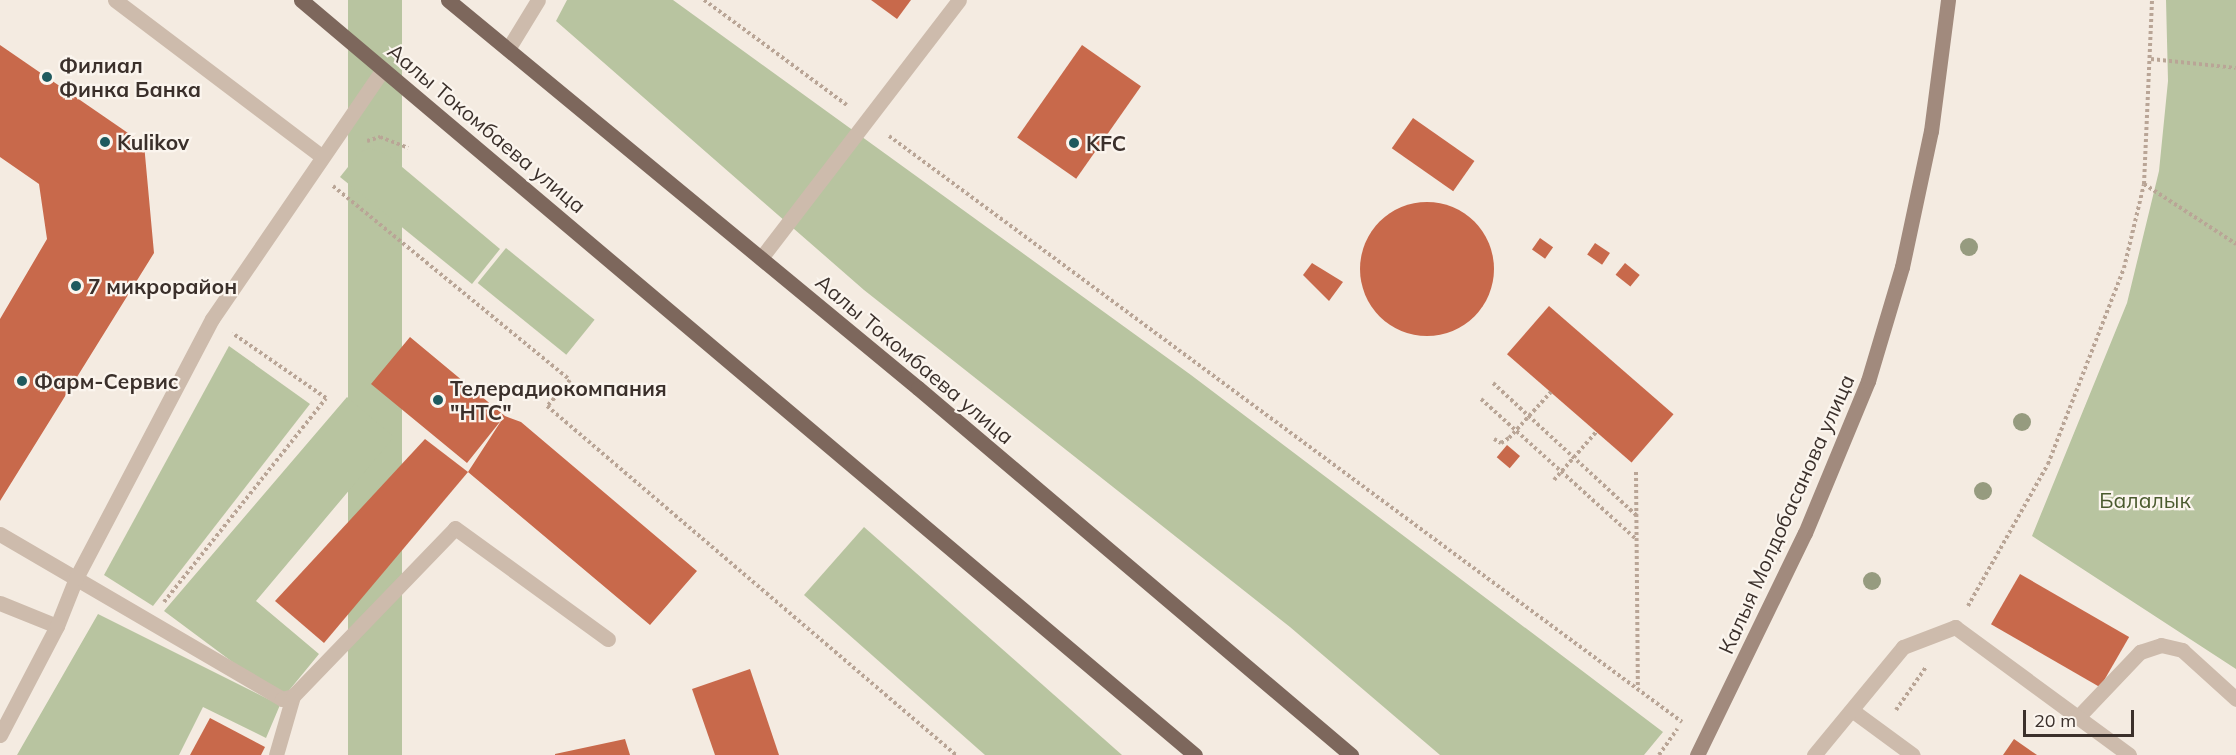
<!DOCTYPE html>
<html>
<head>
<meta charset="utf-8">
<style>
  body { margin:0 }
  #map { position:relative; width:2236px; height:755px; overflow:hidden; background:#f4ebe1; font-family:Mulish,sans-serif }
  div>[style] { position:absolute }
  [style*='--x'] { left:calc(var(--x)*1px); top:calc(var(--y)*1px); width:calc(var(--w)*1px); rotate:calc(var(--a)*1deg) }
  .green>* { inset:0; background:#b8c4a0; transform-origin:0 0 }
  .building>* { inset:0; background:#c8694b; transform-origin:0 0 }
  .round { border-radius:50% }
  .path>* { height:4px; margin-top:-2px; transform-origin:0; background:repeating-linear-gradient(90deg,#b9a596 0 3px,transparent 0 6px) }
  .lane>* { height:15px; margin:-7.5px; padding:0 7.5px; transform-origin:7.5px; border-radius:7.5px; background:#cdbbac }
  .secondary>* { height:15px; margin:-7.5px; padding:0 7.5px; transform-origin:7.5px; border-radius:7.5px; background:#a18a7d }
  .primary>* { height:15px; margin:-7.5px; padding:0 7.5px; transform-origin:7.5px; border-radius:7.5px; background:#7d675c }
  .trees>* { width:18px; height:18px; margin:-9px; border-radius:50%; background:#969b7f }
  .dots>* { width:16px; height:16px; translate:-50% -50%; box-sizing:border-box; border:3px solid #fbf5ee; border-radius:50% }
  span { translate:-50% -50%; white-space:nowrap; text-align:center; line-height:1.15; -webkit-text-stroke:4.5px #fbf5ee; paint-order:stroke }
  .poi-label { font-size:21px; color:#3b302b; font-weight:700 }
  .left { translate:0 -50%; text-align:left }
  .street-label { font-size:21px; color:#3b302b }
  .park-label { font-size:21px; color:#4a5a2e }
  .scale { position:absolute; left:2023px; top:710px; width:111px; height:27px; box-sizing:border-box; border:3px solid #3b302b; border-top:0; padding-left:8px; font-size:18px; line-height:21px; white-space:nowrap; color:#3b302b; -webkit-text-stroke:4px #fbf5ee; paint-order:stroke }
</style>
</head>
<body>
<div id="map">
  <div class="green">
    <i style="left:348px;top:0;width:54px;height:1176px"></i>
    <i style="clip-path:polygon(567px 0,673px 0,1191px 375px,1663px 732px,1644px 755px,1440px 755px,1290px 627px,864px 290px,556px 21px)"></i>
    <i style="clip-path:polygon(2166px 0,2236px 0,2236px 669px,2032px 536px,2127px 303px,2159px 171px,2168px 81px)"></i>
    <i style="clip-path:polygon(370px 148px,389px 156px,500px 249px,472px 284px,340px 177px,360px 152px)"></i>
    <i style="left:506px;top:248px;width:114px;height:45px;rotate:39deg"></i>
    <i style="clip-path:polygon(229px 346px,310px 404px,153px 606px,104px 575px)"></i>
    <i style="clip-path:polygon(347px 397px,394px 437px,256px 601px,319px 654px,282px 699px,164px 611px)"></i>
    <i style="clip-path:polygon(864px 527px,1122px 755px,985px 755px,804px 595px)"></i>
    <i style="clip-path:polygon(98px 614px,280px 705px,266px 738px,203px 707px,179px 755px,17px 755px)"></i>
  </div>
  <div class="building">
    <i style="clip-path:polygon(871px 0,911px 0,897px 19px)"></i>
    <i style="clip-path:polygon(0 45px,144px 144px,154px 253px,0 501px,0 319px,47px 239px,39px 184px,0 157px)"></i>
    <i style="left:1082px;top:45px;width:72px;height:113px;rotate:35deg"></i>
    <i style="left:1413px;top:118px;width:75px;height:37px;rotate:35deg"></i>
    <i class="round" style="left:1360px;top:202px;width:134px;height:134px"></i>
    <i style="left:1540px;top:238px;width:16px;height:14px;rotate:35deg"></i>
    <i style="left:1595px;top:243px;width:18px;height:14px;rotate:34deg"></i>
    <i style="clip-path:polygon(1312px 263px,1343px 282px,1329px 301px,1303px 275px)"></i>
    <i style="left:1625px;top:263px;width:19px;height:15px;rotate:39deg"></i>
    <i style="left:1549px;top:306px;width:165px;height:64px;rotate:41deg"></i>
    <i style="clip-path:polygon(410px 337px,505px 416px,521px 422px,697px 571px,650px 625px,468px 472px,503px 418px,467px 463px,371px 384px)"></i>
    <i style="clip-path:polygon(425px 439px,468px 472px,324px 643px,275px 601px)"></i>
    <i style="left:1507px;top:445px;width:17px;height:16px;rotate:40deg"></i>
    <i style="left:2020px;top:574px;width:126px;height:58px;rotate:30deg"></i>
    <i style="clip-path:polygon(750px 669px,779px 755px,715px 755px,692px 689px)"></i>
    <i style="clip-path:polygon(210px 718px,265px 747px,261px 755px,190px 755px)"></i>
    <i style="clip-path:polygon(625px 739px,630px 755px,555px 755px,555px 754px)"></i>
    <i style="clip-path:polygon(2014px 739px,2037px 755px,2003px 755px)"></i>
  </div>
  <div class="path">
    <i style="--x:704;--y:0;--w:177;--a:36.3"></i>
    <i style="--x:2151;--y:59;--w:85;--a:6"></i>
    <i style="--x:889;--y:136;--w:986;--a:36.46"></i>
    <i style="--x:367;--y:141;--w:14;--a:-17"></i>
    <i style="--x:380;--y:137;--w:30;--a:21"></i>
    <i style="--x:2144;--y:184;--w:110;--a:33.1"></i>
    <i style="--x:333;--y:186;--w:306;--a:39.3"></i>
    <i style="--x:570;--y:380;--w:35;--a:131"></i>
    <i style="--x:547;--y:406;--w:538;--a:40.47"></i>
    <i style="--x:1493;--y:383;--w:195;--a:42.7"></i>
    <i style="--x:1481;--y:399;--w:209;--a:42.1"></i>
    <i style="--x:1494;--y:439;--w:8;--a:30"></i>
    <i style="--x:1501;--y:443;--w:9;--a:-32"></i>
    <i style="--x:1509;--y:438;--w:62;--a:-47.6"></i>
    <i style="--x:1636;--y:472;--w:216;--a:89.5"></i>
    <i style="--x:1554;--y:480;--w:65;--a:-48.7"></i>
    <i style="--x:164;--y:602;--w:260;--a:-51.5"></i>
    <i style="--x:326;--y:398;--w:114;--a:-145.3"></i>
    <i style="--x:1968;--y:606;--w:163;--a:-60.6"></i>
    <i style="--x:2048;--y:464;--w:210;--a:-68.8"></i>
    <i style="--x:2124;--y:268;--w:86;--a:-76.6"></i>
    <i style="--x:2144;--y:184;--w:184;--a:-87.5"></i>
    <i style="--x:1896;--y:710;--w:52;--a:-55.1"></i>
    <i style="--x:1659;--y:755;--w:32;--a:-55"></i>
  </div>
  <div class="lane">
    <i style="--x:115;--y:0;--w:258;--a:37.1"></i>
    <i style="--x:508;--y:49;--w:57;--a:-58.5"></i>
    <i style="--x:761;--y:258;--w:325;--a:-52.5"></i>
    <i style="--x:0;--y:534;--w:327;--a:30.3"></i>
    <i style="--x:282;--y:699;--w:11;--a:-15"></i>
    <i style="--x:293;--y:696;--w:61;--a:106.1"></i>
    <i style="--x:0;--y:603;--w:61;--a:22"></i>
    <i style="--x:293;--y:696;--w:233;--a:-46"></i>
    <i style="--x:455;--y:528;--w:189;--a:36"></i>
    <i style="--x:1853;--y:711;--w:74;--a:36.3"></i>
    <i style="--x:2078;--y:717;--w:90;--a:-46.4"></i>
    <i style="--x:2140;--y:652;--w:22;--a:-18"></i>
    <i style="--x:2161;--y:645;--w:22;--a:13"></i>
    <i style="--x:2182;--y:650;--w:73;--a:42.2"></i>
    <i style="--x:0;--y:735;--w:123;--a:-62.4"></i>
    <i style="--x:57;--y:626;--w:52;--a:-68.4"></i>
    <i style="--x:76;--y:578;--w:293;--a:-62.3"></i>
    <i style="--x:212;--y:319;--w:303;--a:-55.6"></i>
    <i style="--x:1814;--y:755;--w:140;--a:-50.5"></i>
    <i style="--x:1903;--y:647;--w:56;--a:-21"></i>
    <i style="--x:1955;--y:627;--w:216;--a:36.3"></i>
  </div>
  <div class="secondary">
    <i style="--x:1697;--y:755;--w:247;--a:-64.1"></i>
    <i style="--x:1805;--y:533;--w:165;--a:-67.5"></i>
    <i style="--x:1868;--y:381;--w:119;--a:-73.4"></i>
    <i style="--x:1902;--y:267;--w:139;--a:-78"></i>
    <i style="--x:1931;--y:131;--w:132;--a:-82.6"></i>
  </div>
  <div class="primary">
    <i style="--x:301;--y:0;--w:1170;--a:40.18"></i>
    <i style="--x:448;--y:0;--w:609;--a:39.54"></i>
    <i style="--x:918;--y:388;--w:568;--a:40.28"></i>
  </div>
  <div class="trees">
    <i style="left:1969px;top:247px"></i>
    <i style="left:2022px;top:422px"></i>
    <i style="left:1983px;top:491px"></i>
    <i style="left:1872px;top:581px"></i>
  </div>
  <div class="dots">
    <i style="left:47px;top:77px;background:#1f5a5e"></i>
    <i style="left:105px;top:142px;background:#1f5a5e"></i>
    <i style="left:1074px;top:143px;background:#1f5a5e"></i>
    <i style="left:76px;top:286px;background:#1f5a5e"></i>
    <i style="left:22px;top:381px;background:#1f5a5e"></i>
    <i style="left:438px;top:400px;background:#1f5a5e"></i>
  </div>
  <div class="poi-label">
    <span class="left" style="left:59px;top:77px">Филиал<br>Финка Банка</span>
    <span class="left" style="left:117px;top:142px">Kulikov</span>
    <span class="left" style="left:1086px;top:143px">KFC</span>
    <span class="left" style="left:88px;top:286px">7 микрорайон</span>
    <span class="left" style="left:34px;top:381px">Фарм-Сервис</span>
    <span class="left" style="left:450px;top:400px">Телерадиокомпания<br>"НТС"</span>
  </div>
  <div class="street-label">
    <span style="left:487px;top:128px;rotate:40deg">Аалы Токомбаева улица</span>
    <span style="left:915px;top:359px;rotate:40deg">Аалы Токомбаева улица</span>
    <span style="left:1786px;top:514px;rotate:-66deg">Калыя Молдобасанова улица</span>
  </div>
  <div class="park-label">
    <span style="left:2145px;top:500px">Балалык</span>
  </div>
  <div class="scale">20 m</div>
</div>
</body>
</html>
